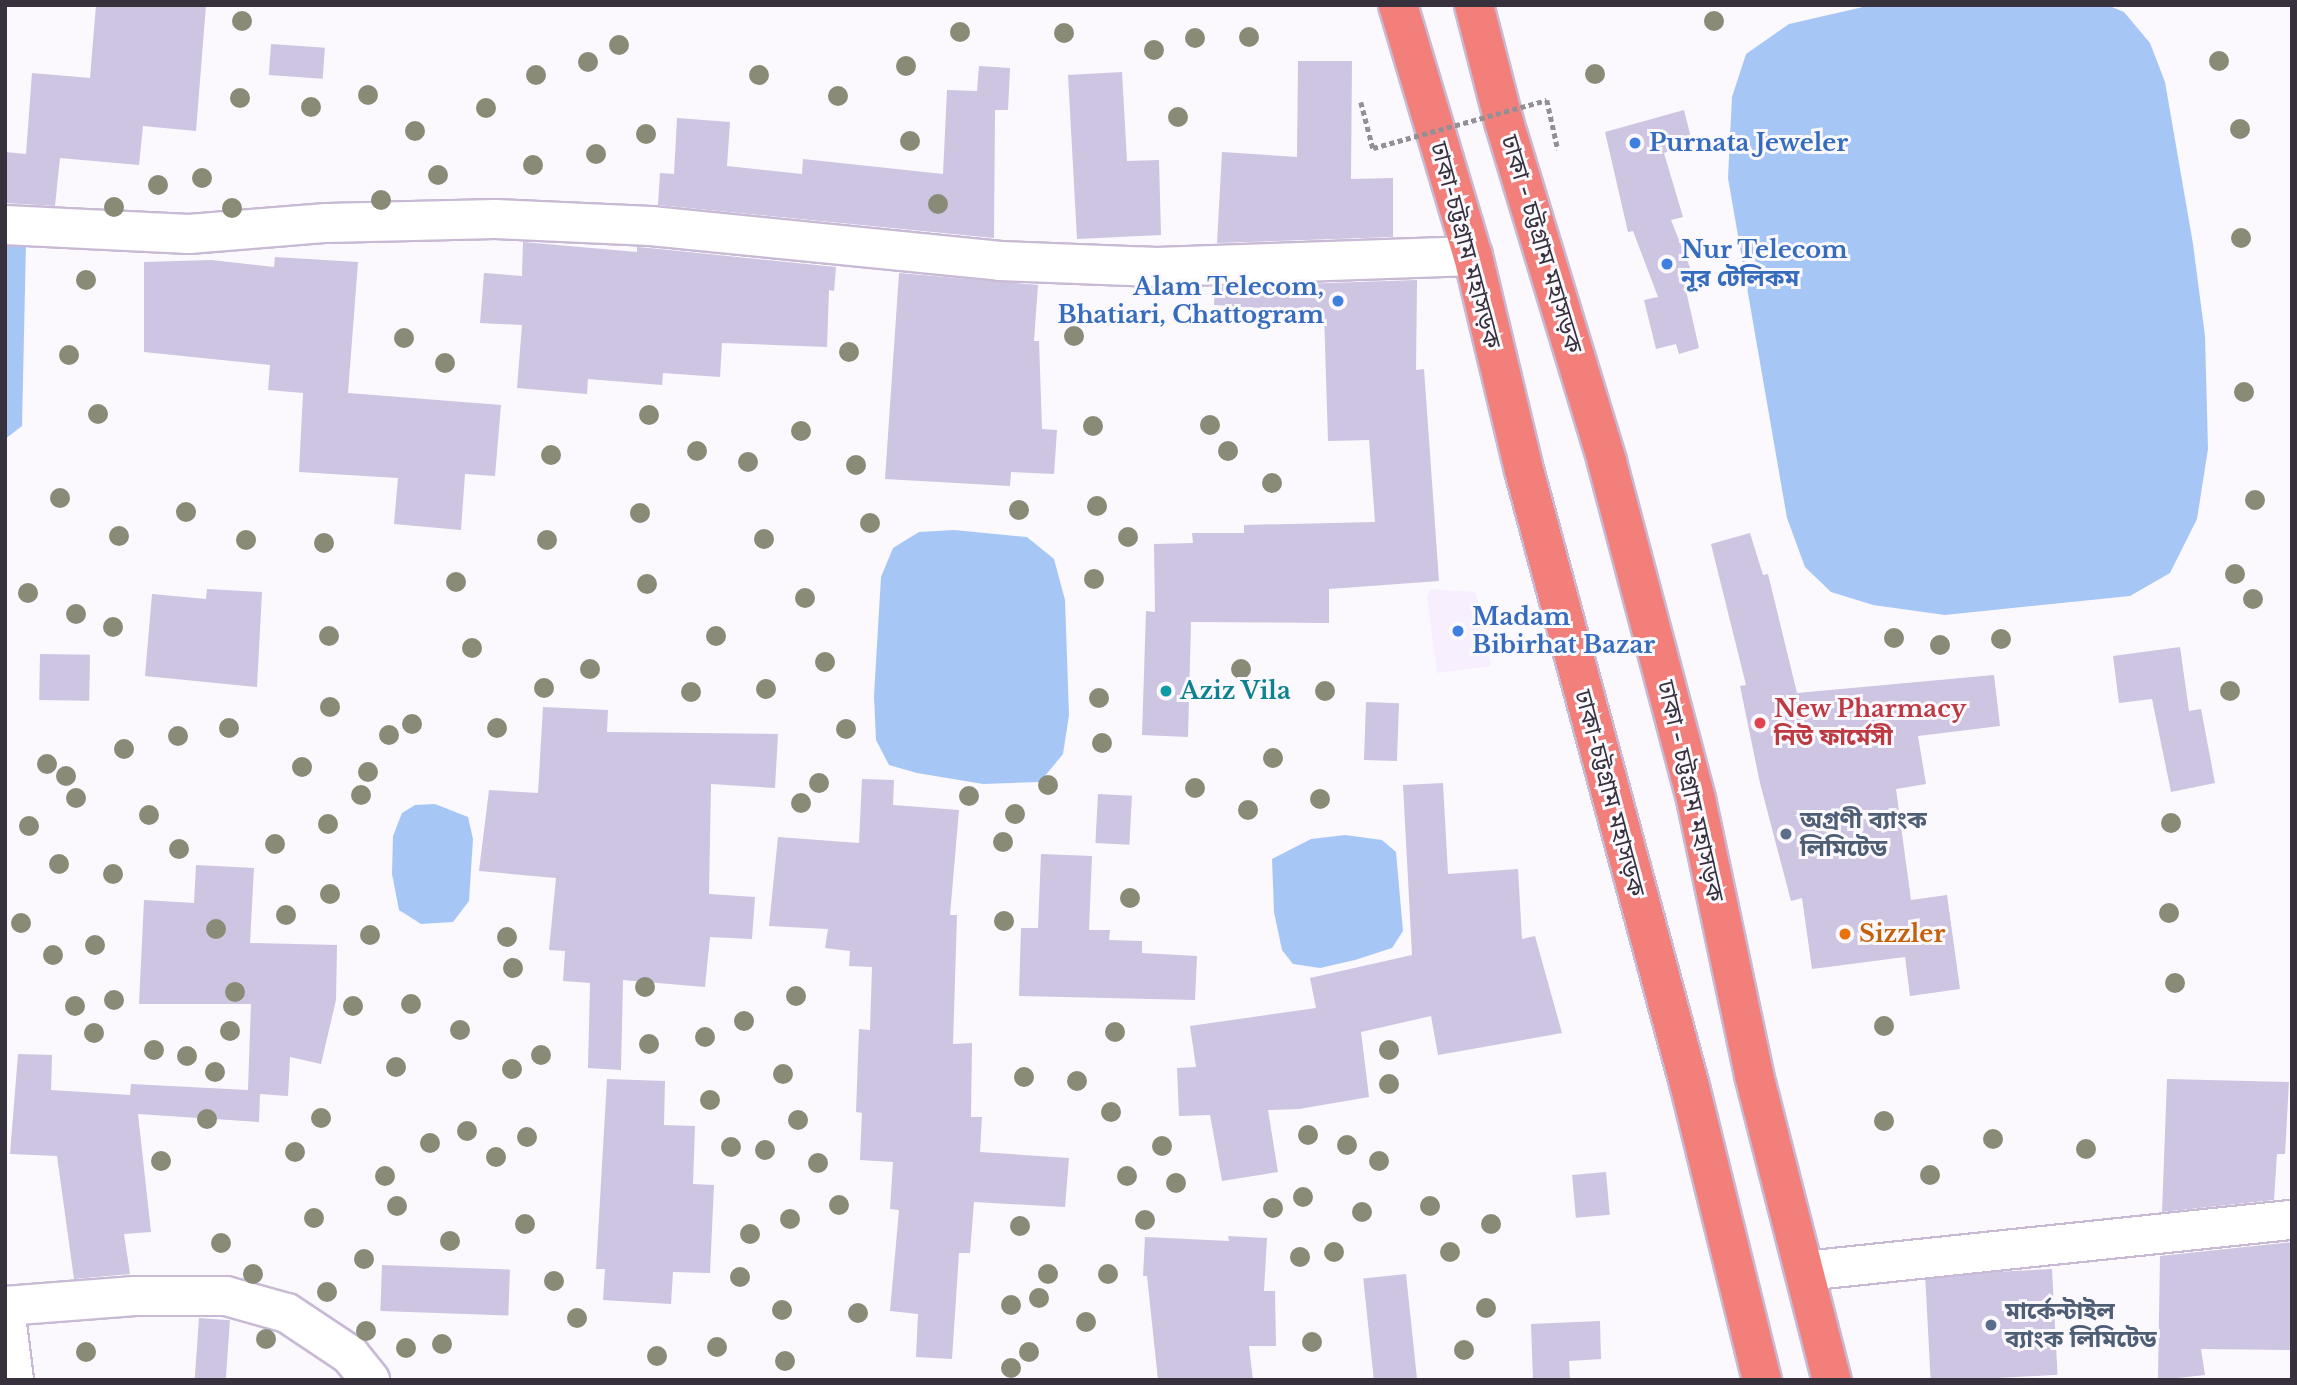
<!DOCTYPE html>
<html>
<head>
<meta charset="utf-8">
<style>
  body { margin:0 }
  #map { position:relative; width:2297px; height:1385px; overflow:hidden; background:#fbf8fe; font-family:"Libre Baskerville","Noto Sans Bengali",serif }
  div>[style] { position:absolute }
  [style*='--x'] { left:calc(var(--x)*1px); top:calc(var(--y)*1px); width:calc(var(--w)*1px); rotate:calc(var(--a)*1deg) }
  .built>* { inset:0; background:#f7effe }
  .water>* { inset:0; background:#a6c7f6 }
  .building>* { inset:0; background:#cdc5e2; transform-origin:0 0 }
  .path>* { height:4.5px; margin-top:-2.25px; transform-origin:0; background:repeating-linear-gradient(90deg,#938f97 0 5px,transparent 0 8.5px) }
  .roads { filter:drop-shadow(2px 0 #c8bad5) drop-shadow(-2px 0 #c8bad5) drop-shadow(0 2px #c8bad5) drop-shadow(0 -2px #c8bad5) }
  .street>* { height:38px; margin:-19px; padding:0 19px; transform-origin:19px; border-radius:19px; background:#fff }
  .highway>* { height:38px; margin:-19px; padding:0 19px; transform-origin:19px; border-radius:19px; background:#f27f7a }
  .path-bridge>* { height:4.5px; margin-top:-2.25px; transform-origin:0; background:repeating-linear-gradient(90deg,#938f97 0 5px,transparent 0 8.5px) }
  .trees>* { width:20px; height:20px; margin:-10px; border-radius:50%; background:#8a8b76 }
  .dots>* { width:19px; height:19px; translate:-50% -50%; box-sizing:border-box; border:4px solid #fbf8fe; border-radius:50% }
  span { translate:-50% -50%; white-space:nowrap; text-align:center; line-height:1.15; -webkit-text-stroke:6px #fbf8fe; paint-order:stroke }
  .shop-label { font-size:24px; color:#366cbe; font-weight:700 }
  .left { translate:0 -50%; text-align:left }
  .right { translate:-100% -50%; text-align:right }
  .street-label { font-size:24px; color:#36313c }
  .culture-label { font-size:24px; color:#0d838f; font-weight:700 }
  .health-label { font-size:24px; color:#be3a42; font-weight:700 }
  .service-label { font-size:24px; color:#4e5e75; font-weight:700 }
  .food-label { font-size:24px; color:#c56008; font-weight:700 }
  .frame { position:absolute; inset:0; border:7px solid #36313c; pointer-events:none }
</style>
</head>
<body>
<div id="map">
  <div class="built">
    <i style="clip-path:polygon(1430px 589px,1476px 592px,1491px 666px,1437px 673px,1427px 597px)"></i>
  </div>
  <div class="water">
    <i style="clip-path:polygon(1872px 5px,2107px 5px,2124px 12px,2150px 43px,2165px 82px,2193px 244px,2205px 336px,2208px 449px,2197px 519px,2170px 573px,2130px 596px,1945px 615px,1873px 605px,1831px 592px,1805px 567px,1787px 518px,1728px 178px,1732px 97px,1746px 54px,1789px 24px)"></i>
    <i style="clip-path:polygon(5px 242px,26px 243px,22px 426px,5px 439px)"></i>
    <i style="clip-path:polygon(954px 530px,1027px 537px,1054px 559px,1065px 600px,1069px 715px,1063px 754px,1040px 782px,983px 784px,917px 773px,889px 765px,876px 740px,874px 696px,881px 577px,893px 548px,919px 532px)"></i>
    <i style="clip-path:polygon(435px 804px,468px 817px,473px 839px,469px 901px,453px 922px,421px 924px,399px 910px,392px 874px,393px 836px,402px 813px,415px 805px)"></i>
    <i style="clip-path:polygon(1345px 835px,1382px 840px,1396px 852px,1403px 931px,1392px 948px,1355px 960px,1320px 968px,1293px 964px,1282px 950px,1274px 912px,1272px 859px,1311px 839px)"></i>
  </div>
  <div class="building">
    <i style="clip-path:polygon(96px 5px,206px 5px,196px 131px,143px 126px,139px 165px,60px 158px,55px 206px,5px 203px,5px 152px,26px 154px,32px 73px,90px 78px)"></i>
    <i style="left:271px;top:44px;width:54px;height:31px;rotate:4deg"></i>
    <i style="clip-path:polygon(1298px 61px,1352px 61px,1351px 179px,1393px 178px,1393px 237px,1217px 243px,1222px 152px,1297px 157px)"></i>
    <i style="clip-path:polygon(979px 66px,1010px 68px,1008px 110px,995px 110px,994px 238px,658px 205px,660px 173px,674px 174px,677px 118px,730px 122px,727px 166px,802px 174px,803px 159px,943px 174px,947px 90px,977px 91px)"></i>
    <i style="clip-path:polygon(1122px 72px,1127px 161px,1159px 160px,1161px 235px,1077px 239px,1068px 75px)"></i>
    <i style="clip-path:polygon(1684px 110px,1692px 142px,1664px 153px,1683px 217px,1671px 220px,1691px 270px,1682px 273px,1699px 348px,1679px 354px,1676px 344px,1656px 349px,1644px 300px,1658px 297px,1633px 231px,1628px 232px,1605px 132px)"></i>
    <i style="clip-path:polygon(523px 242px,637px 252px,637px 247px,649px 248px,836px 267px,834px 291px,829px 290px,827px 347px,722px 343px,720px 377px,663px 373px,662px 385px,588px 379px,587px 394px,517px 388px,522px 325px,480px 323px,484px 273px,522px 276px)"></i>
    <i style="clip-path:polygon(275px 257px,358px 262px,348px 393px,501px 405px,495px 476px,465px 474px,461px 530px,394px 524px,398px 478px,299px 472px,303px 393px,268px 390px,270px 365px,144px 352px,144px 262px,211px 260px,274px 267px)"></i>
    <i style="clip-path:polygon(899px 273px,1038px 285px,1034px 341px,1039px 341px,1042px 429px,1057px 430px,1054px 474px,1011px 472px,1010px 486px,885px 479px)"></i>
    <i style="clip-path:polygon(1417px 280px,1416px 370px,1424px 369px,1439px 581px,1329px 589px,1329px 623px,1191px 622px,1188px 737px,1142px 735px,1146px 611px,1155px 612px,1154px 544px,1193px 543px,1192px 533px,1244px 533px,1244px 525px,1375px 522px,1369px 440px,1328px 441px,1324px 312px,1214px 305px,1215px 287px)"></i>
    <i style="clip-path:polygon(1750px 533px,1763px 575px,1768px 574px,1797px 693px,1994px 675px,2000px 726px,1918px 736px,1926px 784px,1896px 789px,1911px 900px,1947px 895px,1960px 989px,1910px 996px,1905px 957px,1812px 969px,1802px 898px,1791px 901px,1760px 783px,1740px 686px,1746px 685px,1711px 544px)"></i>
    <i style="clip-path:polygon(207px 589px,262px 592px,257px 687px,145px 676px,152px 594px,206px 599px)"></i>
    <i style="clip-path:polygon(2180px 647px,2189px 711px,2201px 709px,2215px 783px,2171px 792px,2152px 699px,2119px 703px,2113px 656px)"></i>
    <i style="left:40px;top:654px;width:50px;height:46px;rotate:1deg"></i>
    <i style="left:1366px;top:702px;width:33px;height:58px;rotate:2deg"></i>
    <i style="clip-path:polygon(543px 707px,608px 710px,607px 732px,778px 734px,775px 788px,711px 784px,709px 894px,755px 897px,752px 939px,710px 937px,705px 987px,623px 980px,621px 1070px,588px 1068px,590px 983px,563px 981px,565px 951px,549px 950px,556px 878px,479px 871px,489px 790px,538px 793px)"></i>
    <i style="clip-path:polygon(862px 779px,894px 780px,893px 805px,959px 810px,950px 915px,957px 915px,953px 1044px,972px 1043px,971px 1117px,982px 1117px,980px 1152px,1069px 1158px,1065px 1207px,974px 1202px,970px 1253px,959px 1253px,952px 1359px,916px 1357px,918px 1314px,890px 1311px,899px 1210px,890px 1209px,893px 1162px,860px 1160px,862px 1113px,856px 1112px,859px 1029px,870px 1030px,872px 967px,849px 966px,850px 951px,825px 948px,828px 929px,769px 926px,778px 837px,859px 843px)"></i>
    <i style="clip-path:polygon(1443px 783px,1448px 874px,1518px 869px,1522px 939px,1535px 936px,1562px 1033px,1438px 1055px,1431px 1016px,1361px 1032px,1369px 1097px,1299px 1109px,1268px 1110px,1278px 1172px,1222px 1181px,1210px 1115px,1179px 1116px,1177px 1068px,1196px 1067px,1190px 1026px,1316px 1008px,1310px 978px,1412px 955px,1403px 785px)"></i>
    <i style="left:1098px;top:794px;width:34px;height:49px;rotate:3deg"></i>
    <i style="clip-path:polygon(1041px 854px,1092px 856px,1089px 930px,1110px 930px,1109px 940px,1142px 941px,1142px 953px,1197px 956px,1195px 1000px,1019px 996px,1021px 928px,1038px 928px)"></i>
    <i style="clip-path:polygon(196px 865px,254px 868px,250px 943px,337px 945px,336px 1000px,321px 1064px,290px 1057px,288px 1096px,260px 1094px,259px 1122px,138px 1114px,151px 1232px,124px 1234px,130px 1274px,74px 1279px,57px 1156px,10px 1154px,18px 1054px,52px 1055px,51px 1090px,130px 1095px,131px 1084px,248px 1090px,251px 1004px,139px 1004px,144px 900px,194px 903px)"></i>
    <i style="clip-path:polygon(607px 1079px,665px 1081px,664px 1125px,695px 1126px,693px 1184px,714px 1185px,710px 1273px,673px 1272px,671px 1304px,603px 1300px,605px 1269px,596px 1269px)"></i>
    <i style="clip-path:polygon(2167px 1079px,2289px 1082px,2285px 1154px,2277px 1154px,2274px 1200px,2162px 1212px)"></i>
    <i style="left:1606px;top:1172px;width:43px;height:34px;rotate:85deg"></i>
    <i style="clip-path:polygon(1228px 1236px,1267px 1238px,1264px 1291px,1275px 1291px,1276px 1346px,1249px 1346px,1253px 1380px,1158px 1380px,1147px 1276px,1143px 1276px,1145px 1237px,1229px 1241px)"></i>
    <i style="clip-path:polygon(2292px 1242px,2292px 1350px,2201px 1349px,2205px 1375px,2158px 1380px,2160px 1256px)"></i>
    <i style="left:382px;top:1265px;width:128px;height:46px;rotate:2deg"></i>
    <i style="left:2052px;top:1269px;width:106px;height:127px;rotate:87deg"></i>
    <i style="left:1406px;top:1274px;width:107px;height:43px;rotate:84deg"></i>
    <i style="left:199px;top:1318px;width:31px;height:62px;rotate:4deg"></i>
    <i style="clip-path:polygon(1600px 1321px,1601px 1359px,1569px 1361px,1570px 1380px,1533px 1380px,1531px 1324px)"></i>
  </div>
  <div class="path">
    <i style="--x:1547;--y:100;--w:51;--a:77.6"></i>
    <i style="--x:1361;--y:102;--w:48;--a:75.4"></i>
  </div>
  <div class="roads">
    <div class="street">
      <i style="--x:5;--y:225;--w:184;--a:2.8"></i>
      <i style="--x:189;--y:234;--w:138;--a:-4.6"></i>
      <i style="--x:327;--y:223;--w:168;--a:-1.4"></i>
      <i style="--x:495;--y:219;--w:156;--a:2.6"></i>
      <i style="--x:651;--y:226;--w:351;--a:5.7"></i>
      <i style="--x:1000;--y:261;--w:157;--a:2.2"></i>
      <i style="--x:1157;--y:267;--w:316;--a:-2"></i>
      <i style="--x:1805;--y:1271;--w:490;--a:-6"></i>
      <i style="--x:5;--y:1306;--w:130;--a:-4.4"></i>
      <i style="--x:135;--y:1296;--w:91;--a:0"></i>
      <i style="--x:226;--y:1296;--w:63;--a:15.6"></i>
      <i style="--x:287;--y:1313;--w:76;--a:33.7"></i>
      <i style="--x:350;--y:1355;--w:32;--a:51"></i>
      <i style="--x:5;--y:1308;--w:73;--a:82.9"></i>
    </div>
    <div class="highway">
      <i style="--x:1398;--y:5;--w:262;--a:73.4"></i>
      <i style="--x:1473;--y:256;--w:220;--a:76.6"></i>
      <i style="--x:1524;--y:470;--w:639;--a:74.94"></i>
      <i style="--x:1690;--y:1087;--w:302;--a:76.2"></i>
      <i style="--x:1474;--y:5;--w:121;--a:75.6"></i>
      <i style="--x:1504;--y:122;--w:355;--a:73.1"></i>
      <i style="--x:1607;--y:462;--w:349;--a:75.2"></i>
      <i style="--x:1696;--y:799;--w:282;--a:78.1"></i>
      <i style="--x:1754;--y:1075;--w:315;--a:75.7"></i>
    </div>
  </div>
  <div class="path-bridge">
    <i style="--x:1373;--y:148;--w:180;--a:-15.4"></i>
  </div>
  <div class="trees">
    <i style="left:242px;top:21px"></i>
    <i style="left:1714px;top:21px"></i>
    <i style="left:960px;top:32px"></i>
    <i style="left:1064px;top:33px"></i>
    <i style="left:1249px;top:37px"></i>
    <i style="left:1195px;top:38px"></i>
    <i style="left:619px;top:45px"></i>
    <i style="left:1154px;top:50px"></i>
    <i style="left:2219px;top:61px"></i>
    <i style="left:588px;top:62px"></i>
    <i style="left:906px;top:66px"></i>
    <i style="left:1595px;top:74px"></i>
    <i style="left:536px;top:75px"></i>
    <i style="left:759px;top:75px"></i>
    <i style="left:368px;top:95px"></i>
    <i style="left:838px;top:96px"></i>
    <i style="left:240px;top:98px"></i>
    <i style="left:311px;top:107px"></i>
    <i style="left:486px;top:108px"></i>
    <i style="left:1178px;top:117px"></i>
    <i style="left:2240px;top:129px"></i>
    <i style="left:415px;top:131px"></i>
    <i style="left:646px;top:134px"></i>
    <i style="left:910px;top:141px"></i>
    <i style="left:596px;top:154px"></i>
    <i style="left:533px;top:165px"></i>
    <i style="left:438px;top:175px"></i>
    <i style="left:202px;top:178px"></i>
    <i style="left:158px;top:185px"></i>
    <i style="left:381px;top:200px"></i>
    <i style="left:938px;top:204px"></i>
    <i style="left:114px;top:207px"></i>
    <i style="left:232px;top:208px"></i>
    <i style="left:2241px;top:238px"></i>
    <i style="left:86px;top:280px"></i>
    <i style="left:1074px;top:336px"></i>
    <i style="left:404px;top:338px"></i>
    <i style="left:849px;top:352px"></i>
    <i style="left:69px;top:355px"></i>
    <i style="left:445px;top:363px"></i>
    <i style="left:2244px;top:392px"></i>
    <i style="left:98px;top:414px"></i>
    <i style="left:649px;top:415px"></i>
    <i style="left:1210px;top:425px"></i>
    <i style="left:1093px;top:426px"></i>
    <i style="left:801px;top:431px"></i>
    <i style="left:697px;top:451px"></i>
    <i style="left:1228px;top:451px"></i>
    <i style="left:551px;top:455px"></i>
    <i style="left:748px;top:462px"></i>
    <i style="left:856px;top:465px"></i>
    <i style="left:1272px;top:483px"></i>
    <i style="left:60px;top:498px"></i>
    <i style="left:2255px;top:500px"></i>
    <i style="left:1097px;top:506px"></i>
    <i style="left:1019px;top:510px"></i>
    <i style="left:186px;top:512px"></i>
    <i style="left:640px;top:513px"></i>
    <i style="left:870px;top:523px"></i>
    <i style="left:119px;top:536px"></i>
    <i style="left:1128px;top:537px"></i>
    <i style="left:764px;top:539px"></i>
    <i style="left:246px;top:540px"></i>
    <i style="left:547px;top:540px"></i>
    <i style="left:324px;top:543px"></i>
    <i style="left:2235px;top:574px"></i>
    <i style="left:1094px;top:579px"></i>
    <i style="left:456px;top:582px"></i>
    <i style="left:647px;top:584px"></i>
    <i style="left:28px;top:593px"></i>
    <i style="left:805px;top:598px"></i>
    <i style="left:2253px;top:599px"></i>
    <i style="left:76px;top:614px"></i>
    <i style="left:113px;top:627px"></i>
    <i style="left:329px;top:636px"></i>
    <i style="left:716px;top:636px"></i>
    <i style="left:1894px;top:638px"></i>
    <i style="left:2001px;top:639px"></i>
    <i style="left:1940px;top:645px"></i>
    <i style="left:472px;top:648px"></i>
    <i style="left:825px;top:662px"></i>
    <i style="left:590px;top:669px"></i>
    <i style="left:1241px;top:669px"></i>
    <i style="left:544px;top:688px"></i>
    <i style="left:766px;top:689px"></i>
    <i style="left:1325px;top:691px"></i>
    <i style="left:2230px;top:691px"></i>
    <i style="left:691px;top:692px"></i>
    <i style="left:1099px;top:698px"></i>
    <i style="left:330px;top:707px"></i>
    <i style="left:412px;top:724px"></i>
    <i style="left:229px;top:728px"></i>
    <i style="left:497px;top:728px"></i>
    <i style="left:846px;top:729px"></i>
    <i style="left:389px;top:735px"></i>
    <i style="left:178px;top:736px"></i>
    <i style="left:1102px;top:743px"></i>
    <i style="left:124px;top:749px"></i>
    <i style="left:1273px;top:758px"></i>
    <i style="left:47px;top:764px"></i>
    <i style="left:302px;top:767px"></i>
    <i style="left:368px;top:772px"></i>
    <i style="left:66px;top:776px"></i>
    <i style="left:819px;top:783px"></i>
    <i style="left:1048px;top:785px"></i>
    <i style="left:1195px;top:788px"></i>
    <i style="left:361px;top:795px"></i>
    <i style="left:969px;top:796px"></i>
    <i style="left:76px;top:798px"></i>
    <i style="left:1320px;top:799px"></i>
    <i style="left:801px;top:803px"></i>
    <i style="left:1248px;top:810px"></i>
    <i style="left:1015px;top:814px"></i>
    <i style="left:149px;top:815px"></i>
    <i style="left:2171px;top:823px"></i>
    <i style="left:328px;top:824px"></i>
    <i style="left:29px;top:826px"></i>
    <i style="left:1003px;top:842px"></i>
    <i style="left:275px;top:844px"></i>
    <i style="left:179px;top:849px"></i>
    <i style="left:59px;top:864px"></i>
    <i style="left:113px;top:874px"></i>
    <i style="left:330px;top:894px"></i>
    <i style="left:1130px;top:898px"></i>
    <i style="left:2169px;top:913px"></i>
    <i style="left:286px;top:915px"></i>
    <i style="left:1004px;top:921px"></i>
    <i style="left:21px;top:923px"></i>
    <i style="left:216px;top:929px"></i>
    <i style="left:370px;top:935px"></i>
    <i style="left:507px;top:937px"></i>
    <i style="left:95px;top:945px"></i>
    <i style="left:53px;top:955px"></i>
    <i style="left:513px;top:968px"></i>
    <i style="left:2175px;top:983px"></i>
    <i style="left:645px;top:987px"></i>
    <i style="left:235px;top:992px"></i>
    <i style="left:796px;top:996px"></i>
    <i style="left:114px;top:1000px"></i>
    <i style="left:411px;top:1004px"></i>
    <i style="left:75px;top:1006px"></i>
    <i style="left:353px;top:1006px"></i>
    <i style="left:744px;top:1021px"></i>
    <i style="left:1884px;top:1026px"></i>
    <i style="left:460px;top:1030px"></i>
    <i style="left:230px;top:1031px"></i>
    <i style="left:1115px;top:1032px"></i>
    <i style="left:94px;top:1033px"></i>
    <i style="left:705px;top:1037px"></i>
    <i style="left:649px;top:1044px"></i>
    <i style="left:154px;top:1050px"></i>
    <i style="left:1389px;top:1050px"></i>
    <i style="left:541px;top:1055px"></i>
    <i style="left:187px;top:1056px"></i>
    <i style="left:396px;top:1067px"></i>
    <i style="left:512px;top:1069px"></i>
    <i style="left:215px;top:1072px"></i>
    <i style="left:783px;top:1074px"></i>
    <i style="left:1024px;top:1077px"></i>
    <i style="left:1077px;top:1081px"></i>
    <i style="left:1389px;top:1084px"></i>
    <i style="left:710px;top:1100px"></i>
    <i style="left:1111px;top:1112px"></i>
    <i style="left:321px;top:1118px"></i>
    <i style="left:207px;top:1119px"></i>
    <i style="left:798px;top:1120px"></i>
    <i style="left:1884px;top:1121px"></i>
    <i style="left:467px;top:1131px"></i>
    <i style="left:1308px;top:1135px"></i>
    <i style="left:527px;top:1137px"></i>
    <i style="left:1993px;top:1139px"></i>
    <i style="left:430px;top:1143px"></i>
    <i style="left:1347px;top:1145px"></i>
    <i style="left:1162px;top:1146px"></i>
    <i style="left:731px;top:1147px"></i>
    <i style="left:2086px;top:1149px"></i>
    <i style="left:765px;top:1150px"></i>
    <i style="left:295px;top:1152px"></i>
    <i style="left:496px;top:1157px"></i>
    <i style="left:161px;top:1161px"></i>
    <i style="left:1379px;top:1161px"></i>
    <i style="left:818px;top:1163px"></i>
    <i style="left:1930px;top:1175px"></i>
    <i style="left:385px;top:1176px"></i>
    <i style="left:1127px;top:1176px"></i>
    <i style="left:1176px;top:1183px"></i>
    <i style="left:1303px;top:1197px"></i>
    <i style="left:839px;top:1205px"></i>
    <i style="left:397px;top:1206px"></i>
    <i style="left:1430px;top:1206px"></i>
    <i style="left:1273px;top:1208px"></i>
    <i style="left:1362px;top:1212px"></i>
    <i style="left:314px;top:1218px"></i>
    <i style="left:790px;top:1219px"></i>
    <i style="left:1145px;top:1220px"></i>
    <i style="left:525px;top:1224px"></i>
    <i style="left:1491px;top:1224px"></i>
    <i style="left:1020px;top:1226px"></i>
    <i style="left:750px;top:1234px"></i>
    <i style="left:450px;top:1241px"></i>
    <i style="left:221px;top:1243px"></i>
    <i style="left:1334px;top:1252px"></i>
    <i style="left:1450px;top:1252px"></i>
    <i style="left:1300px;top:1257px"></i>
    <i style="left:364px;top:1259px"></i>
    <i style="left:253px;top:1274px"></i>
    <i style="left:1048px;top:1274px"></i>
    <i style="left:1108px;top:1274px"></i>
    <i style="left:740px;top:1277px"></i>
    <i style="left:554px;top:1281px"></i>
    <i style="left:327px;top:1292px"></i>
    <i style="left:1039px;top:1298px"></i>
    <i style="left:1011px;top:1305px"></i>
    <i style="left:1486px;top:1308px"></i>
    <i style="left:782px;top:1310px"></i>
    <i style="left:858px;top:1313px"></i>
    <i style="left:577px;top:1318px"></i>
    <i style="left:1086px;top:1322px"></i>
    <i style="left:366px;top:1331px"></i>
    <i style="left:266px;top:1339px"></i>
    <i style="left:1312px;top:1342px"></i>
    <i style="left:442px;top:1344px"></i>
    <i style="left:717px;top:1347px"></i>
    <i style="left:406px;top:1348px"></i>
    <i style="left:1464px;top:1350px"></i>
    <i style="left:86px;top:1352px"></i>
    <i style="left:1029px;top:1352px"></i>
    <i style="left:657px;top:1356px"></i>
    <i style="left:785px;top:1361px"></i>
    <i style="left:1011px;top:1368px"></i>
  </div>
  <div class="dots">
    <i style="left:1635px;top:143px;background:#3f7fe0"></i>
    <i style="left:1667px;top:264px;background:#3f7fe0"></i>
    <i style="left:1338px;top:301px;background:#3f7fe0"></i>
    <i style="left:1458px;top:631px;background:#3f7fe0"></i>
    <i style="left:1166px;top:691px;background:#0f9aa8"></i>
    <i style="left:1760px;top:723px;background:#e0444e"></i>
    <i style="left:1786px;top:834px;background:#5c6f8a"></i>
    <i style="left:1845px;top:934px;background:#e8710a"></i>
    <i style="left:1991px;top:1325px;background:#5c6f8a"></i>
  </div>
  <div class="shop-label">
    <span class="left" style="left:1649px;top:143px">Purnata Jeweler</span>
    <span class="left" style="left:1681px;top:264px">Nur Telecom<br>নূর টেলিকম</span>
    <span class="right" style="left:1324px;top:301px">Alam Telecom,<br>Bhatiari, Chattogram</span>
    <span class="left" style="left:1472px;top:631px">Madam<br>Bibirhat Bazar</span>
  </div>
  <div class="street-label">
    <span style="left:1542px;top:244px;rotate:73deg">ঢাকা - চট্টগ্রাম মহাসড়ক</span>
    <span style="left:1466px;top:245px;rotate:75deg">ঢাকা-চট্টগ্রাম মহাসড়ক</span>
    <span style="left:1691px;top:791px;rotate:77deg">ঢাকা - চট্টগ্রাম মহাসড়ক</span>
    <span style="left:1610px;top:793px;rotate:75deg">ঢাকা-চট্টগ্রাম মহাসড়ক</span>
  </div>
  <div class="culture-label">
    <span class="left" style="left:1180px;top:691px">Aziz Vila</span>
  </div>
  <div class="health-label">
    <span class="left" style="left:1774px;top:723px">New Pharmacy<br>নিউ ফার্মেসী</span>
  </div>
  <div class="service-label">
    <span class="left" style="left:1800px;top:834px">অগ্রণী ব্যাংক<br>লিমিটেড</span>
    <span class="left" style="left:2005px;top:1325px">মার্কেন্টাইল<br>ব্যাংক লিমিটেড</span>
  </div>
  <div class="food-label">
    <span class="left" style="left:1859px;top:934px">Sizzler</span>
  </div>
  <div class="frame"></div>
</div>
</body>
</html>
